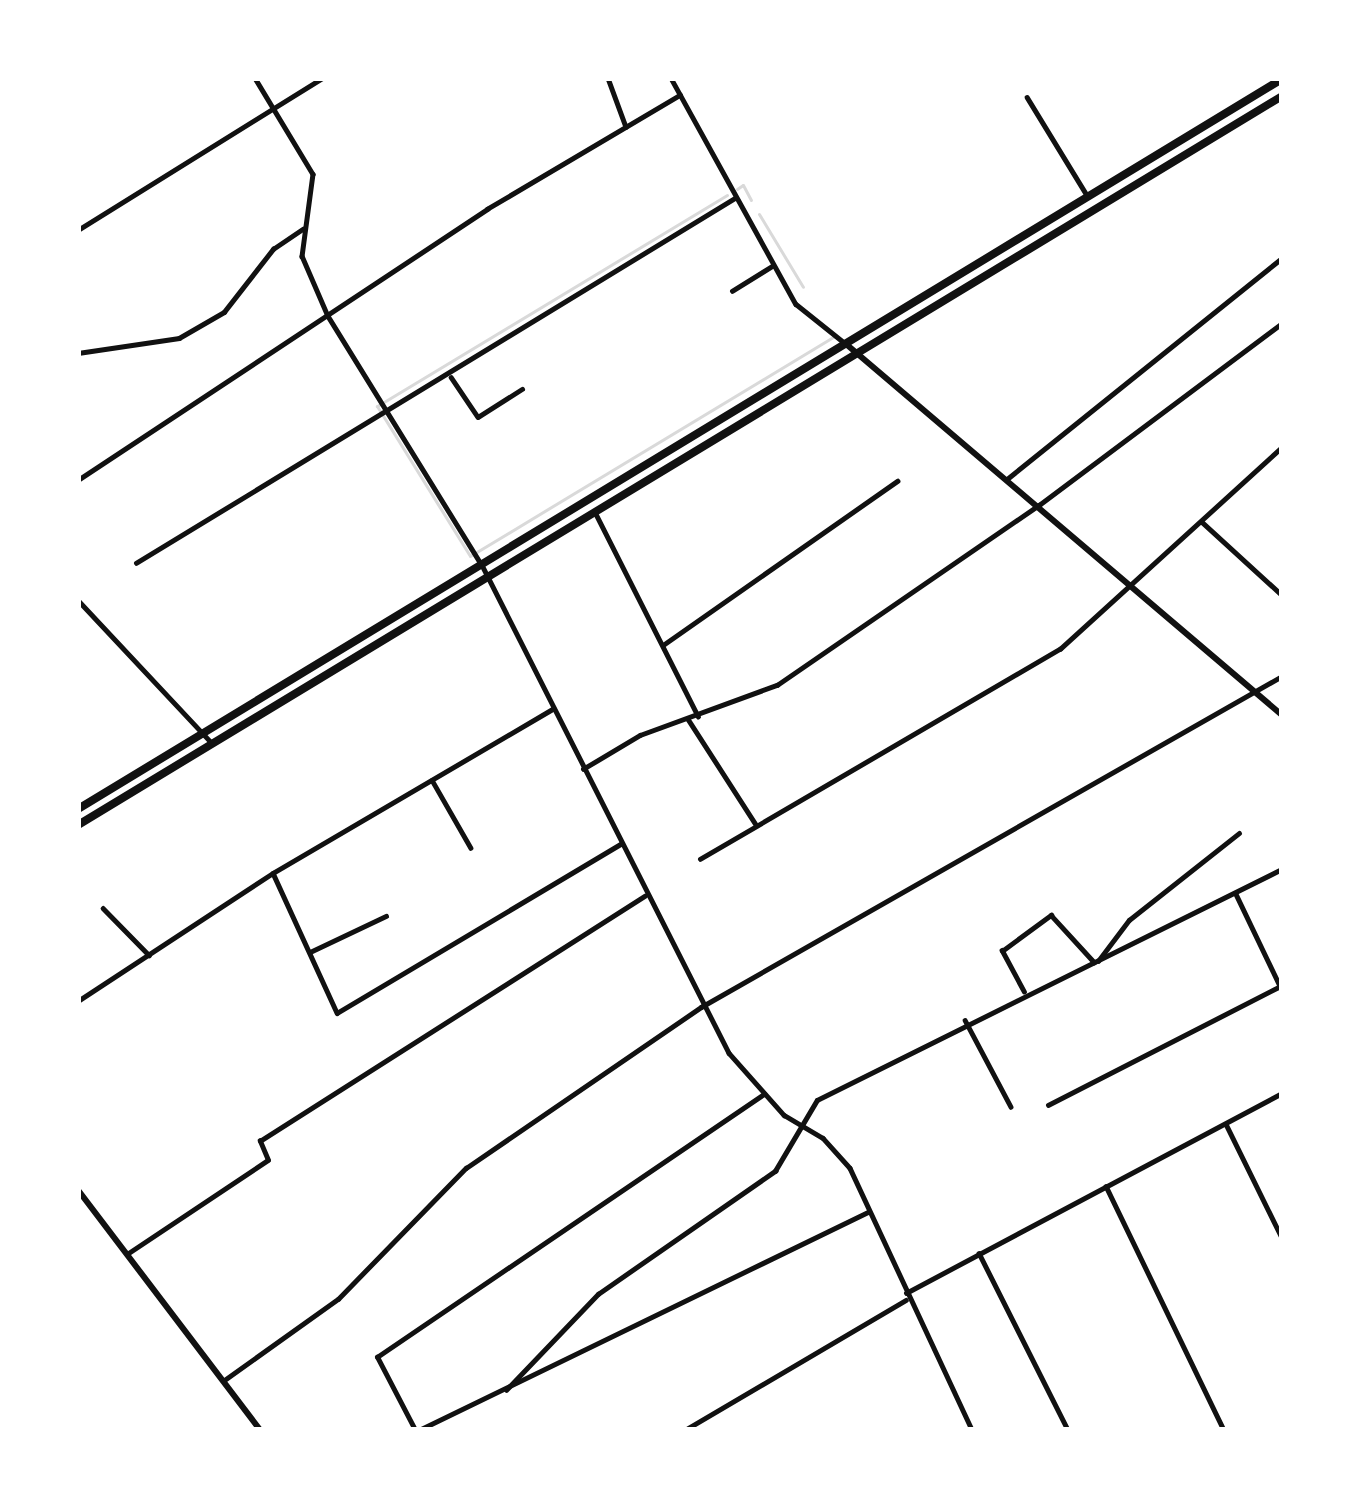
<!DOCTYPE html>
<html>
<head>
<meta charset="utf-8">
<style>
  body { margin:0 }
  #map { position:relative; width:1360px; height:1508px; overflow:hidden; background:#fff; font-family:"Alegreya Sans",sans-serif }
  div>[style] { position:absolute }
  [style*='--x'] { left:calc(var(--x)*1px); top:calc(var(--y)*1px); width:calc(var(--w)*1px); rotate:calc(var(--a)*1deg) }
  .stream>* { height:3px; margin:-1.5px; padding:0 1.5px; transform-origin:1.5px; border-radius:1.5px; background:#d9d9d9 }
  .minor>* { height:4.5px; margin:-2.25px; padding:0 2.25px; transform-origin:2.25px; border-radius:2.25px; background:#111 }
  .tertiary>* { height:6px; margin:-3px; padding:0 3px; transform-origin:3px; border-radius:3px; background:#111 }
  .primary>* { height:8px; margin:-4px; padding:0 4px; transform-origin:4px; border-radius:4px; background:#111 }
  span { translate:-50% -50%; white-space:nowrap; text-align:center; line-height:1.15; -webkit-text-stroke:10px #fff; paint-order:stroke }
  .frame { position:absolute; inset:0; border:81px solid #fff; pointer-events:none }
</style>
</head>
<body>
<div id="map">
  <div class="stream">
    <i style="--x:737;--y:189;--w:7;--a:-34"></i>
    <i style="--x:743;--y:185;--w:17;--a:62"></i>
    <i style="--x:727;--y:195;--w:409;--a:148.9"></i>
    <i style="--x:377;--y:406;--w:176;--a:58.2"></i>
    <i style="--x:470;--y:556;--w:424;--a:-31.1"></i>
    <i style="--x:759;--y:214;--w:85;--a:58.9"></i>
  </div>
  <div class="minor">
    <i style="--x:255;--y:78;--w:112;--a:58.9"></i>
    <i style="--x:313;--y:174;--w:83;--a:97.6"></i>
    <i style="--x:302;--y:256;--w:65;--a:66.6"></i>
    <i style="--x:328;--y:316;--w:293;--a:58.3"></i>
    <i style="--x:482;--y:565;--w:547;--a:63.15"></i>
    <i style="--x:729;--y:1053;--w:83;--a:48.4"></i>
    <i style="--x:784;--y:1115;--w:45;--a:30.5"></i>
    <i style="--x:823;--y:1138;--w:40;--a:48"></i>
    <i style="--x:850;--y:1168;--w:289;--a:65"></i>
    <i style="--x:608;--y:78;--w:52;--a:69.8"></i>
    <i style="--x:671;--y:78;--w:258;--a:61.1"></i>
    <i style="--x:796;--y:304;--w:64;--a:38.7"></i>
    <i style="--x:1027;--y:97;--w:117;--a:58.6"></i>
    <i style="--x:78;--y:230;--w:287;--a:-31.9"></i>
    <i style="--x:732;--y:291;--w:47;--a:-32"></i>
    <i style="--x:78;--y:353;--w:102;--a:-8.4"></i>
    <i style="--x:179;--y:338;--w:52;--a:-30"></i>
    <i style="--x:224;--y:312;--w:80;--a:-52.1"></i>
    <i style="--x:273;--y:249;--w:36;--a:-34"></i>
    <i style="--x:451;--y:377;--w:48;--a:56"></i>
    <i style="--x:478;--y:417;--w:52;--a:-32.5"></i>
    <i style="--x:1007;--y:479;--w:353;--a:-38.8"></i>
    <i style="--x:78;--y:480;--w:491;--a:-33.5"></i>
    <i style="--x:487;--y:209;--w:224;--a:-30.6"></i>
    <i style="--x:595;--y:512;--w:229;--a:63.2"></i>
    <i style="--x:1202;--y:522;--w:108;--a:42.4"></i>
    <i style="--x:136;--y:563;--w:701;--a:-31.36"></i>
    <i style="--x:78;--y:600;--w:196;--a:46.9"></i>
    <i style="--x:663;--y:645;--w:286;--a:-35"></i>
    <i style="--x:688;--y:719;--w:124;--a:57.2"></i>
    <i style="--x:583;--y:769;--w:66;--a:-30.8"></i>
    <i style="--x:640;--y:735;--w:146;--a:-20.1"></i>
    <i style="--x:777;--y:685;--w:318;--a:-34.5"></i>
    <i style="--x:1039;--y:505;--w:304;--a:-36.8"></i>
    <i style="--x:432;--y:780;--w:78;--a:60.2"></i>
    <i style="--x:700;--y:859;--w:417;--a:-30.3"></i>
    <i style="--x:1060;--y:649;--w:300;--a:-42.3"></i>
    <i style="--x:273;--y:873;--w:154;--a:65.4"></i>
    <i style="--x:337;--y:1013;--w:330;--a:-30.8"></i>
    <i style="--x:1236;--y:894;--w:102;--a:64.4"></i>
    <i style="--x:103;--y:908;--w:66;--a:45.6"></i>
    <i style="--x:310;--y:952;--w:84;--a:-25.3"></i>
    <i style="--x:1098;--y:961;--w:51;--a:-52.9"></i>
    <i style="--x:1129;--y:920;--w:140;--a:-38.3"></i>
    <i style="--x:1024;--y:992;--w:47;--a:-118.2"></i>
    <i style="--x:1002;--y:951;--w:61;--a:-36.3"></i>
    <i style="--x:1051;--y:915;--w:64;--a:47.5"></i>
    <i style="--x:78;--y:1001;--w:233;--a:-33.3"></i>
    <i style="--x:273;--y:873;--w:324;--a:-30.4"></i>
    <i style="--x:965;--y:1020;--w:98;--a:62.1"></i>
    <i style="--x:1048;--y:1105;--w:263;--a:-27.1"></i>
    <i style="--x:1226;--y:1124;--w:127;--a:63.8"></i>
    <i style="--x:1106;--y:1186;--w:271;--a:64.2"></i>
    <i style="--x:979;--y:1253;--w:198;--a:63.3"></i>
    <i style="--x:127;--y:1254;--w:169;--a:-33.7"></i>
    <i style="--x:268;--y:1160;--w:21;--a:-113"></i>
    <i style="--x:260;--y:1141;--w:456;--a:-32.5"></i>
    <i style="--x:906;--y:1293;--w:426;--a:-28"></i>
    <i style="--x:223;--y:1381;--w:141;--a:-35.5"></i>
    <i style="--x:338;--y:1299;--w:183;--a:-45.7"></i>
    <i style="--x:466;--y:1168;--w:285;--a:-34.4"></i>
    <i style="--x:701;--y:1007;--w:669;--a:-29.67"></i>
    <i style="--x:506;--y:1390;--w:133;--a:-46.2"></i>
    <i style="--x:598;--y:1294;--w:216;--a:-34.8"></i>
    <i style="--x:775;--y:1171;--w:82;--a:-59.4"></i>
    <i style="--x:817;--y:1100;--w:519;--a:-26.42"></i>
    <i style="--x:415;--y:1430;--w:82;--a:-117.5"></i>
    <i style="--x:377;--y:1357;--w:468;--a:-34.2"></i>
    <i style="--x:419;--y:1430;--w:498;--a:-25.9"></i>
    <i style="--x:685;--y:1430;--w:256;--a:-30.5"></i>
  </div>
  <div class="tertiary">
    <i style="--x:846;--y:344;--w:572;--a:40.4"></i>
    <i style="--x:78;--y:1190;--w:301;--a:52.8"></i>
  </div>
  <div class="primary">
    <i style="--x:78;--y:809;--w:1408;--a:-31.23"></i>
    <i style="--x:78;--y:825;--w:1408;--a:-31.19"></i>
  </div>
  <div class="frame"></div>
</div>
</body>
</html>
